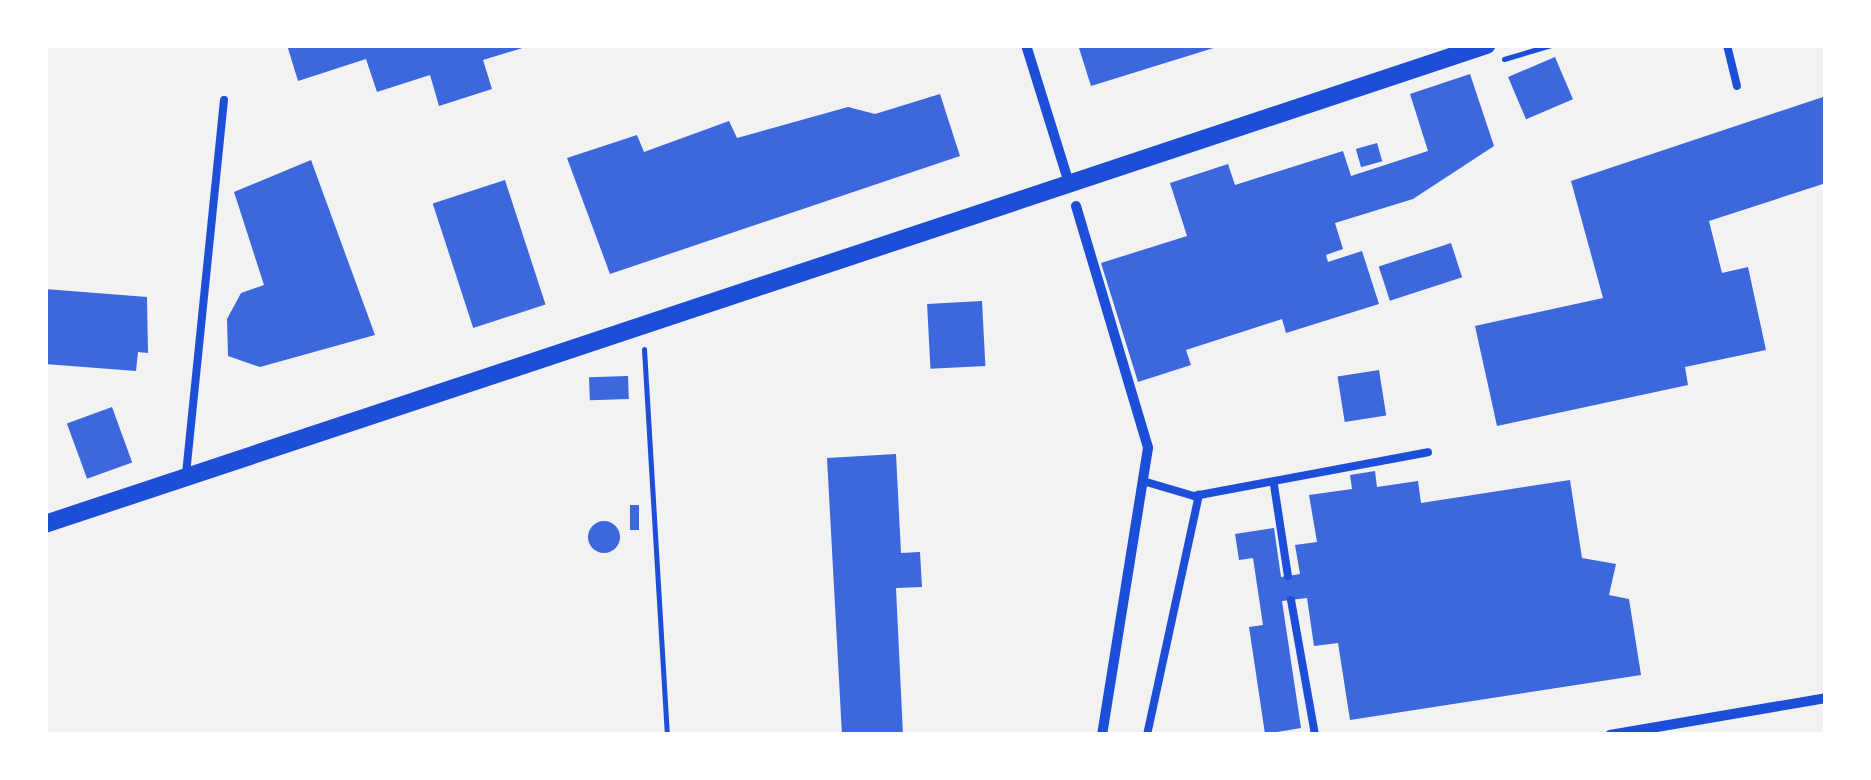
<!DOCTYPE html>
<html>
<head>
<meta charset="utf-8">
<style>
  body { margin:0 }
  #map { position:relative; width:1871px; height:780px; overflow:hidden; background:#f2f2f2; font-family:"Asap Condensed",sans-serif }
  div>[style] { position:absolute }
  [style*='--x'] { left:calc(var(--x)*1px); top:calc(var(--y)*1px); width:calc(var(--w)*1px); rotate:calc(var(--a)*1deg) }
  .building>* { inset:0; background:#3d67dc; transform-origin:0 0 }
  .round { border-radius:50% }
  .path>* { height:5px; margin:-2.5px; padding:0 2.5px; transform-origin:2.5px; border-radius:2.5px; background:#1d4ed8 }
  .service>* { height:8px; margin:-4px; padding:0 4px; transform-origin:4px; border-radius:4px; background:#1d4ed8 }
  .minor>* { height:10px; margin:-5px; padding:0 5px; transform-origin:5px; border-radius:5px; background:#1d4ed8 }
  .tertiary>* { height:18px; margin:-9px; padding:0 9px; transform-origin:9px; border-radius:9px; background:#1d4ed8 }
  span { translate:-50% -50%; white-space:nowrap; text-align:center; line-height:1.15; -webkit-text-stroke:8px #fff; paint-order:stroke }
  .frame { position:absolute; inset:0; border:48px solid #fff; pointer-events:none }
</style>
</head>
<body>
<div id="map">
  <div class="building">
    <i style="clip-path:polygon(287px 45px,528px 45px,529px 46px,483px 60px,492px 89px,439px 106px,430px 75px,377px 92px,366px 59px,298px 81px)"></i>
    <i style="clip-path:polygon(1078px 45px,1220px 45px,1220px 46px,1091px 86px)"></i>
    <i style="left:1555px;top:57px;width:46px;height:51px;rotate:67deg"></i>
    <i style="clip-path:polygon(1470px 74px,1494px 146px,1413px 199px,1335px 223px,1343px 249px,1326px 255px,1328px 262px,1362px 251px,1379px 304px,1286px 333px,1282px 319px,1186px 350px,1191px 365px,1138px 382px,1101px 263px,1187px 236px,1170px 183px,1228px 164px,1235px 185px,1343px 151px,1351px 176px,1428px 151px,1410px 94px)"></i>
    <i style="clip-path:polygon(940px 94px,960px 156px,610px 274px,567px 158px,637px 135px,644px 152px,729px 121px,737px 138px,848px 107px,875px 114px)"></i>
    <i style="clip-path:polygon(1826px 96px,1826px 183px,1709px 221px,1722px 273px,1748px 267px,1766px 350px,1685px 367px,1688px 385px,1497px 426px,1475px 326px,1603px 298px,1571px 181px)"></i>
    <i style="left:1377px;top:143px;width:19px;height:22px;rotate:74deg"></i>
    <i style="clip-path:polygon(311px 160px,375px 335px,260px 367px,228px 356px,227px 319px,241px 293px,264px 285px,234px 192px)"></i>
    <i style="left:505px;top:180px;width:131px;height:76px;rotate:72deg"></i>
    <i style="left:1451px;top:243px;width:36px;height:76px;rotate:72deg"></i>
    <i style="clip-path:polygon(45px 289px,147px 297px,148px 353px,138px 352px,136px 371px,45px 364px)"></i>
    <i style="left:982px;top:301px;width:65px;height:55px;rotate:87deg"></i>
    <i style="left:1379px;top:370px;width:46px;height:42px;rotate:81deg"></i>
    <i style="left:628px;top:376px;width:23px;height:39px;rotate:88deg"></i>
    <i style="left:112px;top:407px;width:59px;height:48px;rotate:70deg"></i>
    <i style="clip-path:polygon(896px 454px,901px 553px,920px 552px,922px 587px,896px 588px,903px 735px,842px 735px,827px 458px)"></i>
    <i style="clip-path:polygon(1375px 471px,1377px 487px,1418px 481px,1421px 503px,1570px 480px,1582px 558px,1616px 564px,1609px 595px,1629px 599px,1641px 675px,1350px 720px,1338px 643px,1314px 646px,1307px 598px,1282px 601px,1301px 728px,1265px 734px,1249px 627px,1263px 625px,1253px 558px,1239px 560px,1235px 534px,1274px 528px,1281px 577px,1300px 574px,1295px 545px,1317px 542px,1309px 495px,1352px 489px,1350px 475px)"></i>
    <i style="left:630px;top:505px;width:9px;height:25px"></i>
    <i class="round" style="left:588px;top:521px;width:32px;height:32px"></i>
  </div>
  <div class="path">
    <i style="--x:1504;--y:59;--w:49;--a:-16.6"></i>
    <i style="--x:644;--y:349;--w:387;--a:86.6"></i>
  </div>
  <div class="service">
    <i style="--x:1727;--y:45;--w:42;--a:76.3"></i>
    <i style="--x:186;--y:474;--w:376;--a:-84.2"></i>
    <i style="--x:1143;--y:481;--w:53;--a:16.4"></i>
    <i style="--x:1194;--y:496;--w:238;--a:-10.6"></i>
    <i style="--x:1274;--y:485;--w:92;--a:81.3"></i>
    <i style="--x:1291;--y:600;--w:137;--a:79.9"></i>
    <i style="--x:1147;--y:735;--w:246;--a:-77.8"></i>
  </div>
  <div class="minor">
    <i style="--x:1026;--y:45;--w:145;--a:72.7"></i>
    <i style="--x:1076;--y:206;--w:252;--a:73.4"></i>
    <i style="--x:1148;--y:448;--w:291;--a:99.1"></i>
    <i style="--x:1610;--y:735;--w:219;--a:-9.7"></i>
  </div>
  <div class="tertiary">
    <i style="--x:45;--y:524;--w:1519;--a:-18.38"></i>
  </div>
  <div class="frame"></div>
</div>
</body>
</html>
